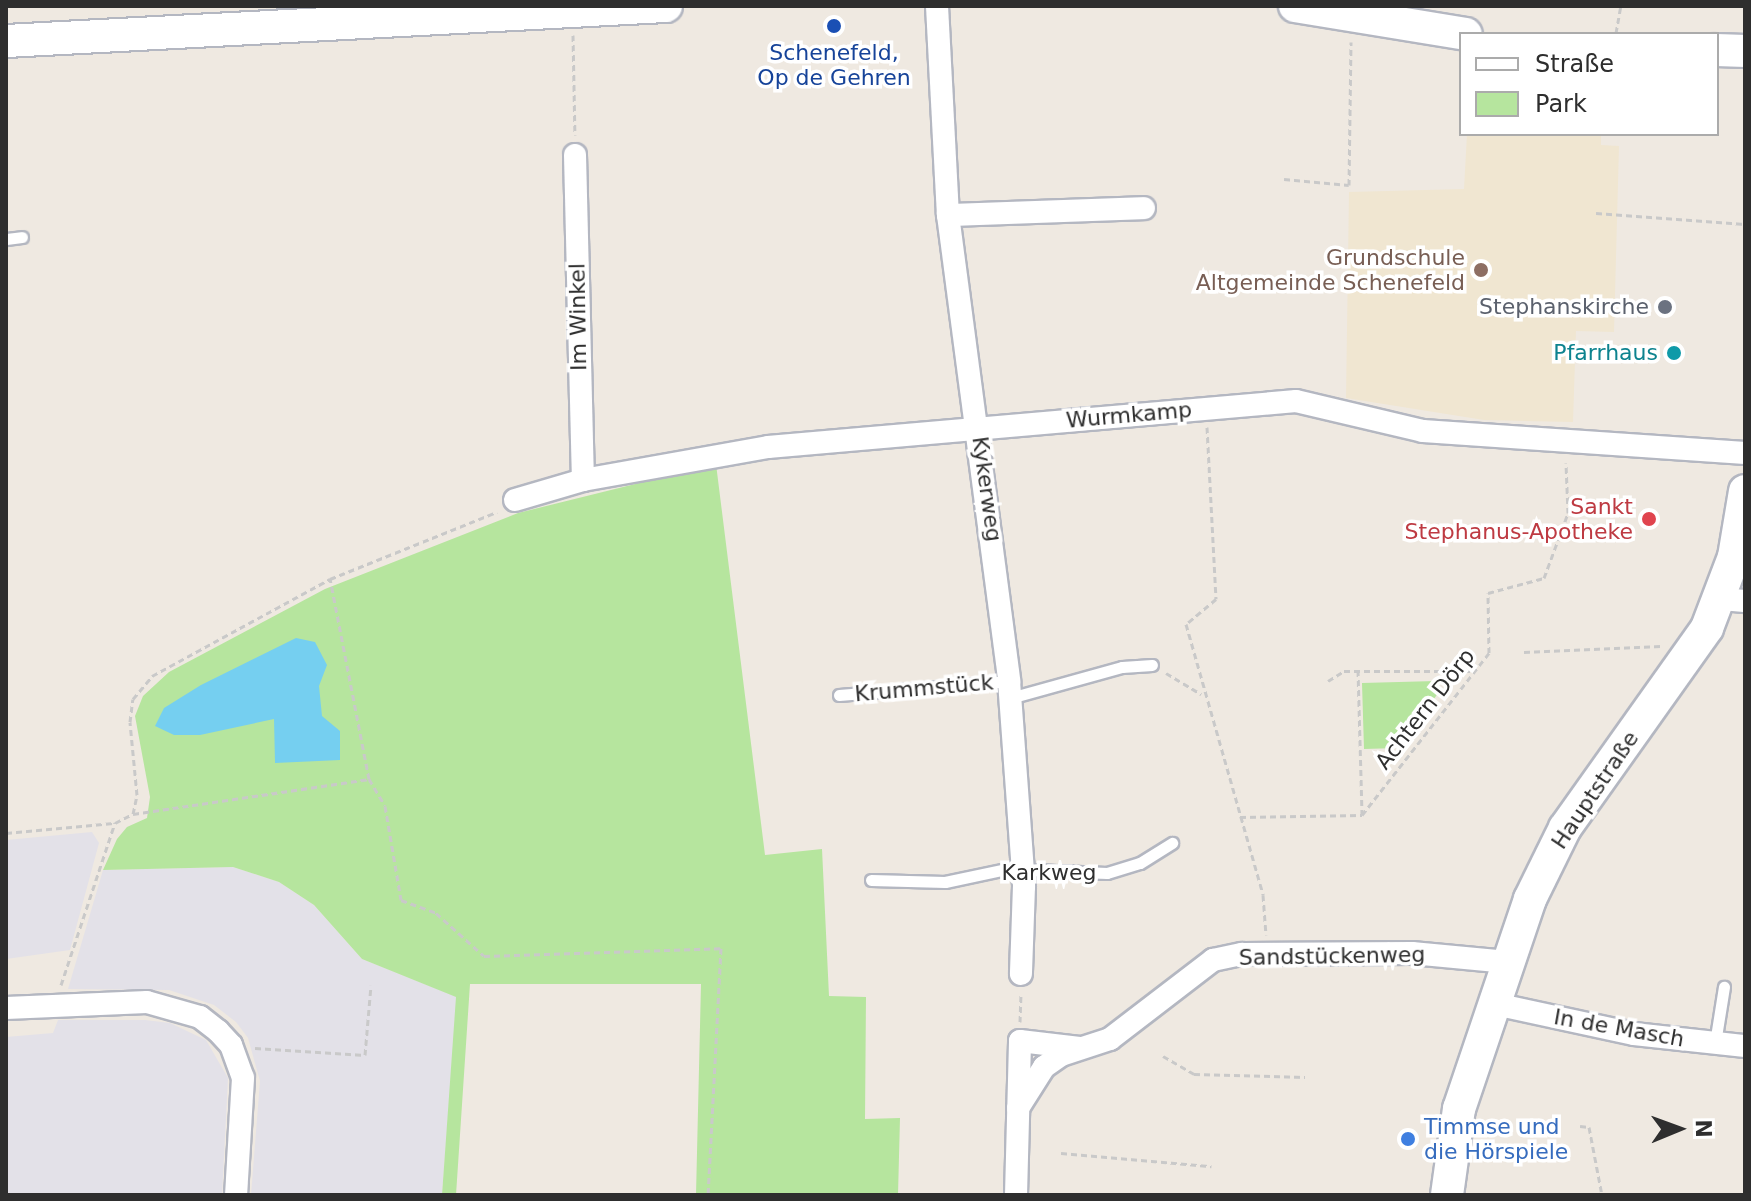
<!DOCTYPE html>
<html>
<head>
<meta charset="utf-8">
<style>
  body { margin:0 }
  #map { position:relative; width:1751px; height:1201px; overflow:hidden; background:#efe9e1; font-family:"DejaVu Sans",sans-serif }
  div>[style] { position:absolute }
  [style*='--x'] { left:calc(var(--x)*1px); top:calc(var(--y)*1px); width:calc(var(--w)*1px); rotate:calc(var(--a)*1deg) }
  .industrial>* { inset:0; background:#e3e1e8 }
  .education>* { inset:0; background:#f0e6d1 }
  .green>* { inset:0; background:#b6e59e }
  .water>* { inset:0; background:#75cff0 }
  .path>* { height:3px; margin-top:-1.5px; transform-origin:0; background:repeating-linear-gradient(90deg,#c9c9c9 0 6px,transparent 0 10px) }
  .roads { filter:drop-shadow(2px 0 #b4b7c1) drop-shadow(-2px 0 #b4b7c1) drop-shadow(0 2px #b4b7c1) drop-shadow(0 -2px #b4b7c1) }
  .lane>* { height:11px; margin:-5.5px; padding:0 5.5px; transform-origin:5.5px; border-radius:5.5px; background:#fff }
  .street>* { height:22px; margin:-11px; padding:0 11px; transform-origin:11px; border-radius:11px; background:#fff }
  .secondary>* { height:32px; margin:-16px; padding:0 16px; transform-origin:16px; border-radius:16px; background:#fff }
  .dots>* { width:22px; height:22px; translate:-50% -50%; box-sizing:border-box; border:4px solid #fff; border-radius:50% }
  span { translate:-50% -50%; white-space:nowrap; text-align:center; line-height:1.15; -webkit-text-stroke:7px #fff; paint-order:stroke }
  .transit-label { font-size:22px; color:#164399 }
  .education-label { font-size:22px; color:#785e54 }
  .right { translate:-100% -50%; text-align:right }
  .worship-label { font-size:22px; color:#5b616d }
  .street-label { font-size:22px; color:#2e2e2e }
  .culture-label { font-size:22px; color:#0d838f }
  .health-label { font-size:22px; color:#be3a42 }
  .shop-label { font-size:22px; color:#366cbe }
  .left { translate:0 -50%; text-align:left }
  .frame { position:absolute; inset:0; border:8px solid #2e2e2e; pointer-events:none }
  .legend { position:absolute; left:1459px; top:32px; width:260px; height:104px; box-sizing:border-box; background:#fff; border:2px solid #ababab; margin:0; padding:10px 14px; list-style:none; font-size:24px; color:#2e2e2e }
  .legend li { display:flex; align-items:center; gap:16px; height:40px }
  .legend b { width:40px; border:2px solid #ababab }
  .north { position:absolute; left:1639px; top:1089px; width:80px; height:80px; -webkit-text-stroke:6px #fff; paint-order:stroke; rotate:89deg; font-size:22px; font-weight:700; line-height:32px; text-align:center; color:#2e2e2e }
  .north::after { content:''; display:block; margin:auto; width:28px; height:36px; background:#2e2e2e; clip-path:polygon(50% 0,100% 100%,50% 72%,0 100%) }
</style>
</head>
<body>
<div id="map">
  <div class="industrial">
    <i style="clip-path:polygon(92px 832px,99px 843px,70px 950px,6px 959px,6px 840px)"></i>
    <i style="clip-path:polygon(233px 867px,279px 882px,314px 905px,362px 959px,457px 997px,442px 1195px,251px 1195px,260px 1081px,248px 1038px,236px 1022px,214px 1005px,169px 990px,68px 989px,103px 870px)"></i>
    <i style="clip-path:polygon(58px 1020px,145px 1020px,170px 1023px,206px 1040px,228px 1078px,222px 1195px,6px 1195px,6px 1037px,53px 1033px)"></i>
  </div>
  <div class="education">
    <i style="clip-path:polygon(1467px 134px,1601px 134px,1601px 145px,1619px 146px,1614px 332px,1576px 331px,1573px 422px,1484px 420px,1346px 398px,1349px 192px,1464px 189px)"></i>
  </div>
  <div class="green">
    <i style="clip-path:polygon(716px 464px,765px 855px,822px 849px,829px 996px,866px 997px,865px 1119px,900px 1118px,898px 1195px,696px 1195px,701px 984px,470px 984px,456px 1195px,442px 1195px,456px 997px,362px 959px,314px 905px,279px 882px,233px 867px,103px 870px,117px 839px,127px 827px,147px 818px,150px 797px,135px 716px,143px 696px,169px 672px,325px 589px,518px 513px)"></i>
    <i style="clip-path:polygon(1436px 681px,1439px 692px,1398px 748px,1364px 749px,1362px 683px)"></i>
  </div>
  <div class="water">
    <i style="clip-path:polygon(296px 638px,315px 642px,327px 665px,319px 686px,322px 716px,340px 731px,340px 760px,275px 763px,274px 719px,200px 735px,174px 735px,155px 726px,164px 708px,201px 685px)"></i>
  </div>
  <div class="path">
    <i style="--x:1616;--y:33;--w:27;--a:-80"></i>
    <i style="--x:573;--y:35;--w:100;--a:88.9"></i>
    <i style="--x:1284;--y:179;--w:65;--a:5.3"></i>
    <i style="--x:1349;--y:185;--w:143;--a:-89.2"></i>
    <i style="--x:1596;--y:213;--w:149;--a:4.2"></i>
    <i style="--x:1207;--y:427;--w:172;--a:87"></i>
    <i style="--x:1216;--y:599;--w:39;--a:140"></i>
    <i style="--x:1186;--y:624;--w:282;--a:74.1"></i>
    <i style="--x:1263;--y:895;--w:40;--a:85.7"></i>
    <i style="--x:1491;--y:534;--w:71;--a:-2.4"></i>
    <i style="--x:1524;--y:652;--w:137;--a:-2.5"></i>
    <i style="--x:1358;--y:670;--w:144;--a:88.4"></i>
    <i style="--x:1166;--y:673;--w:41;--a:31"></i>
    <i style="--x:1328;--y:681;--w:19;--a:-32"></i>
    <i style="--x:1344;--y:671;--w:130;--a:0"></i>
    <i style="--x:369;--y:779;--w:31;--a:59"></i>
    <i style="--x:385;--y:806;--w:95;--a:80.3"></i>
    <i style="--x:401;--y:900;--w:37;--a:20"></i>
    <i style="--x:436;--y:913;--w:64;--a:41.9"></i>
    <i style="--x:484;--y:956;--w:237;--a:-1.9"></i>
    <i style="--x:721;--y:948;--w:247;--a:93"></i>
    <i style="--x:133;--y:814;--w:239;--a:-8.4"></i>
    <i style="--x:369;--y:779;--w:204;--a:-101"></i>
    <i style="--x:1240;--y:817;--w:122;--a:-0.9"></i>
    <i style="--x:1362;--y:815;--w:206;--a:-51.9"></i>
    <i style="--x:1489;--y:653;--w:60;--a:-91"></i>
    <i style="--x:1488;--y:593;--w:58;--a:-15"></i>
    <i style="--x:1544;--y:578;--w:69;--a:-69.7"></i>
    <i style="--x:1568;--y:513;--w:50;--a:-92.3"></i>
    <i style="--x:6;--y:833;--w:108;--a:-5.3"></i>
    <i style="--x:61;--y:985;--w:171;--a:-71.6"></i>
    <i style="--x:115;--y:823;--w:20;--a:-27"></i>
    <i style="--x:133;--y:814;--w:19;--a:-78"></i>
    <i style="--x:137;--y:795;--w:73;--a:-95.5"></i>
    <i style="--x:130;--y:722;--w:23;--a:-83"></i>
    <i style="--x:133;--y:699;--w:30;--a:-50"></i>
    <i style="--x:152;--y:676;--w:203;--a:-28.6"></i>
    <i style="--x:330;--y:579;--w:180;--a:-21.9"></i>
    <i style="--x:1020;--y:1022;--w:29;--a:-88"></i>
    <i style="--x:255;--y:1048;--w:110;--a:3.6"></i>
    <i style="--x:365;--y:1055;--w:70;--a:-85.1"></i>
    <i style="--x:1163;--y:1056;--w:36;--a:30"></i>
    <i style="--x:1194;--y:1074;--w:111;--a:1.5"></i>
    <i style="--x:1580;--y:1126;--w:9;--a:6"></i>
    <i style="--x:1589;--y:1127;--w:69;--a:79.2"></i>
    <i style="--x:1061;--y:1153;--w:151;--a:5"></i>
  </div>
  <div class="roads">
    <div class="lane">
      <i style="--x:6;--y:239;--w:16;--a:-7"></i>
      <i style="--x:839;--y:695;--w:171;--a:-4.7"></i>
      <i style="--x:1010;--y:698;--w:116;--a:-15.5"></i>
      <i style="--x:1122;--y:667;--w:30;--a:-4"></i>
      <i style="--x:871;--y:880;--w:74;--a:1.5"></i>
      <i style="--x:945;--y:882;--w:62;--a:-12"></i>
      <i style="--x:1006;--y:869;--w:101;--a:2.3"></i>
      <i style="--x:1107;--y:873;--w:34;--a:-17"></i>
      <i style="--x:1140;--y:863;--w:38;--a:-32"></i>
      <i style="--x:1715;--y:1043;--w:57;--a:-80.9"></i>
    </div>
    <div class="street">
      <i style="--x:937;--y:6;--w:209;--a:87"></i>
      <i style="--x:948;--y:215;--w:470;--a:82.5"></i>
      <i style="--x:1009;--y:681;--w:206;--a:85.8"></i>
      <i style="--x:1024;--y:886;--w:88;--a:92"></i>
      <i style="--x:575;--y:155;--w:325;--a:88.6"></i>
      <i style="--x:948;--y:215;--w:196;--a:-2"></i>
      <i style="--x:515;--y:500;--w:71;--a:-16.4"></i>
      <i style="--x:583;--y:480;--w:188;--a:-10.1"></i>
      <i style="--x:768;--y:447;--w:530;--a:-4.98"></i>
      <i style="--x:1296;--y:401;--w:130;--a:13.3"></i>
      <i style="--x:1423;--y:431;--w:323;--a:3.9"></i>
      <i style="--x:1721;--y:599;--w:24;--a:5"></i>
      <i style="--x:1495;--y:1004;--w:142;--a:12.2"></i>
      <i style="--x:1634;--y:1034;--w:112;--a:6.2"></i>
      <i style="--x:6;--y:1008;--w:141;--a:-2.4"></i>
      <i style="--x:147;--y:1002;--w:55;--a:15.8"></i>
      <i style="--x:200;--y:1017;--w:23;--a:38"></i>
      <i style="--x:218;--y:1031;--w:19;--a:47"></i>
      <i style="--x:231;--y:1045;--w:35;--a:70"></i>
      <i style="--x:243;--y:1078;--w:117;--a:93.4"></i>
      <i style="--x:1018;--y:1108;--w:49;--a:-57.6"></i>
      <i style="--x:1044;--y:1067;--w:21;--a:-35"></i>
      <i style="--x:1061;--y:1055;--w:52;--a:-18.1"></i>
      <i style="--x:1110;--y:1039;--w:130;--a:-37.5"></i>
      <i style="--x:1213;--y:960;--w:30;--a:-12"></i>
      <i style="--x:1242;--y:954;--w:170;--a:-0.3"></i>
      <i style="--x:1412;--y:953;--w:96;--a:5.4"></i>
      <i style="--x:1016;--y:1195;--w:154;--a:-88.5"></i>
      <i style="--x:1020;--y:1041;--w:60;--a:6.7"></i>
    </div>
    <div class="secondary">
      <i style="--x:1295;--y:6;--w:173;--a:9.3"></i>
      <i style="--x:6;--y:41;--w:661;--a:-3.04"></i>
      <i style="--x:1717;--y:50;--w:28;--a:2"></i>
      <i style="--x:1447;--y:1195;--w:87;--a:-82.1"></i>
      <i style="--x:1459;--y:1109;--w:222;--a:-71.3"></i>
      <i style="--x:1530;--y:899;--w:79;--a:-63.8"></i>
      <i style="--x:1565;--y:828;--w:245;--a:-54.6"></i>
      <i style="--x:1707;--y:628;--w:76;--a:-69.2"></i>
      <i style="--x:1734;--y:557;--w:67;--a:-80.5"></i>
    </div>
  </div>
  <div class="dots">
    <i style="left:834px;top:26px;background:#1a4fb4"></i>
    <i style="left:1481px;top:270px;background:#8d6e63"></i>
    <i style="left:1665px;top:307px;background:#6b7280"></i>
    <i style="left:1674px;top:353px;background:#0f9aa8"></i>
    <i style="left:1649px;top:519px;background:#e0444e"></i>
    <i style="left:1408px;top:1139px;background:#3f7fe0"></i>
  </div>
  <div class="transit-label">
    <span style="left:834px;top:65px">Schenefeld,<br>Op de Gehren</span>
  </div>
  <div class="education-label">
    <span class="right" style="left:1465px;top:270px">Grundschule<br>Altgemeinde Schenefeld</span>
  </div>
  <div class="worship-label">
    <span class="right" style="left:1649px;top:307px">Stephanskirche</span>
  </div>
  <div class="street-label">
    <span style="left:578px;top:317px;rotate:-91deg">Im Winkel</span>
    <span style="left:1129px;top:415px;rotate:-5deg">Wurmkamp</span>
    <span style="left:987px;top:489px;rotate:82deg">Kykerweg</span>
    <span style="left:924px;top:688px;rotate:-5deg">Krummstück</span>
    <span style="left:1425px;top:709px;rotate:-52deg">Achtern Dörp</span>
    <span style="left:1595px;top:790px;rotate:-56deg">Hauptstraße</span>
    <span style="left:1049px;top:873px">Karkweg</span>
    <span style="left:1332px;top:956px;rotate:-1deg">Sandstückenweg</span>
    <span style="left:1619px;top:1028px;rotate:10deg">In de Masch</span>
  </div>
  <div class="culture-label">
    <span class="right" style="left:1658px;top:353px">Pfarrhaus</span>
  </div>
  <div class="health-label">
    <span class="right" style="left:1633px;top:519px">Sankt<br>Stephanus-Apotheke</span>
  </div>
  <div class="shop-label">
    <span class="left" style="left:1424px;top:1139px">Timmse und<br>die Hörspiele</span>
  </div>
  <div class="frame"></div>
  <ul class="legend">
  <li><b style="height:10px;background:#fff"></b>Straße</li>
  <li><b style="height:22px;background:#b6e59e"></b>Park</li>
  </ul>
  <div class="north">N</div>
</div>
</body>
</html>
